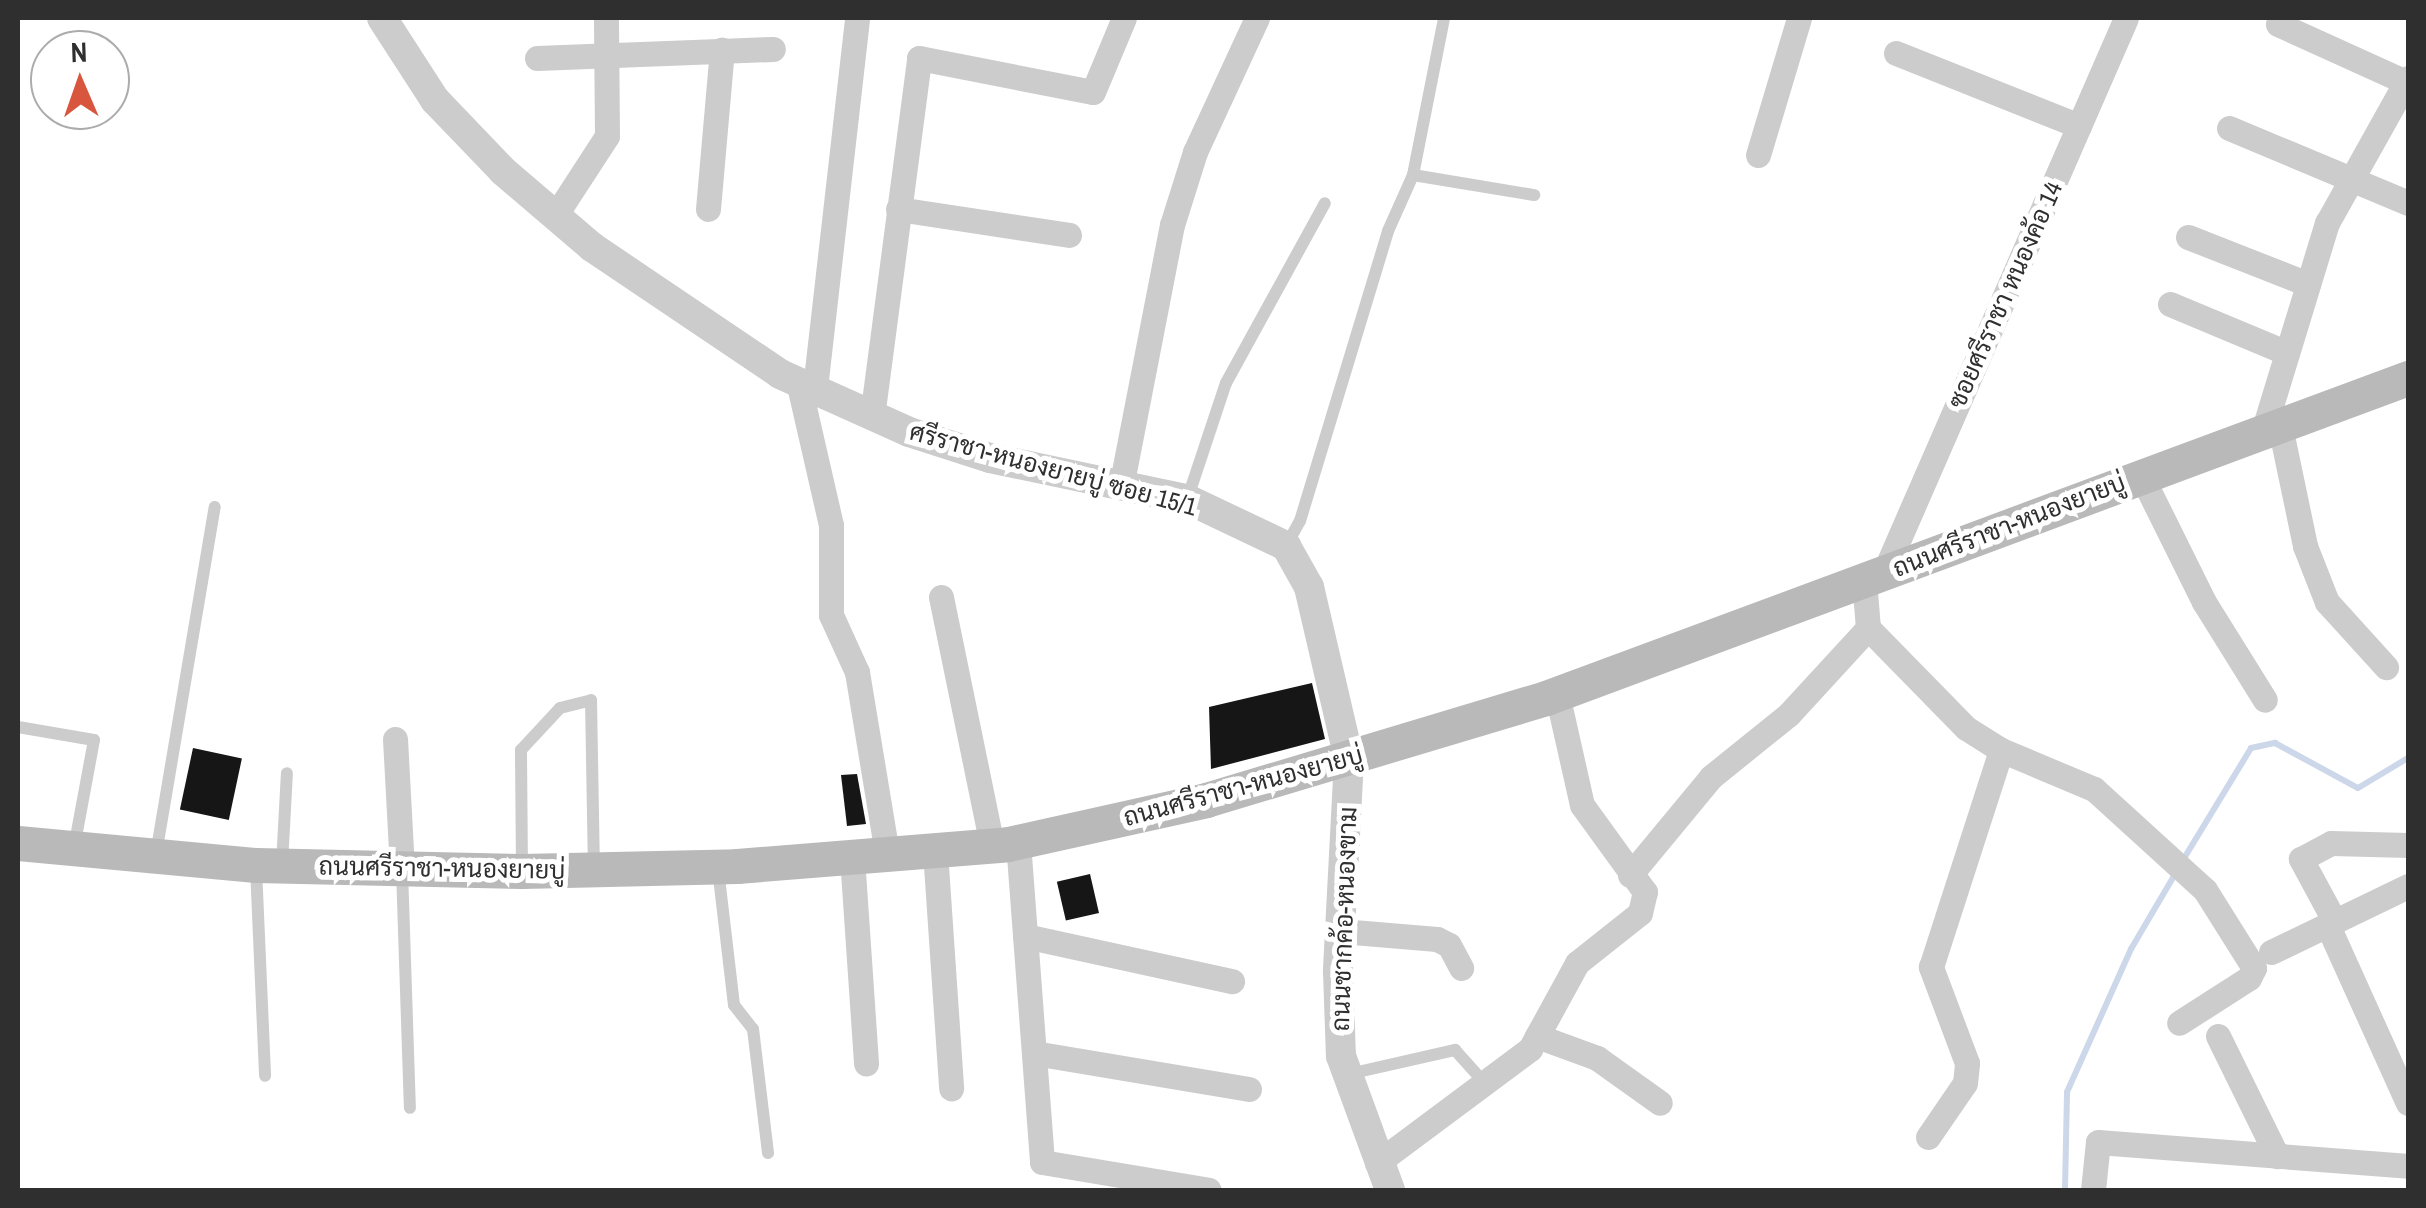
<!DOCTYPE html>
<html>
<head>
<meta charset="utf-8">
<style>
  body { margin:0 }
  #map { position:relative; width:2426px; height:1208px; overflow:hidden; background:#fff; font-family:"Archivo Narrow",Sarabun,sans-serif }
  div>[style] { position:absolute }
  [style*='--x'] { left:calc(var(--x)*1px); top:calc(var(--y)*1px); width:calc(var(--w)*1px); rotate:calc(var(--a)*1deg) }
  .stream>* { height:6px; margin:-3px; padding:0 3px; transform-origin:3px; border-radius:3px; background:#ccd7ea }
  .building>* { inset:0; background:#161616; transform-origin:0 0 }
  .service>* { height:12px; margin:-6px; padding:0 6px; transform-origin:6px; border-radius:6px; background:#ccc }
  .minor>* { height:25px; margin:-12.5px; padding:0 12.5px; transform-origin:12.5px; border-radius:12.5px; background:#ccc }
  .tertiary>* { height:30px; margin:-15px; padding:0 15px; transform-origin:15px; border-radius:15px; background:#ccc }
  .secondary>* { height:35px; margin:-17.5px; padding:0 17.5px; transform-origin:17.5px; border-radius:17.5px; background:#b9b9b9 }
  span { translate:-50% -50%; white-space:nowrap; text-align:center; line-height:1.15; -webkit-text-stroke:10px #fff; paint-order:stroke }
  .street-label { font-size:25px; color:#2f2f2f }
  .frame { position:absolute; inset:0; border:20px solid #2f2f2f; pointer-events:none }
  .north { position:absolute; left:30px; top:30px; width:100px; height:100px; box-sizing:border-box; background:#fff; border:2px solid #acacac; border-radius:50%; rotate:358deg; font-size:28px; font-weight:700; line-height:40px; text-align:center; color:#2f2f2f }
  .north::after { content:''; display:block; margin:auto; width:35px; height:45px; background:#d9563e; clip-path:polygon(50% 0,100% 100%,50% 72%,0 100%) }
</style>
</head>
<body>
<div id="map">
  <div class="stream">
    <i style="--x:2183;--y:860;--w:131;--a:-58.7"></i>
    <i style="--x:2251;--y:748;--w:25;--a:-12"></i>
    <i style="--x:2275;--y:743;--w:94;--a:28.5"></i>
    <i style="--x:2358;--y:788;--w:58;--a:-31"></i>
    <i style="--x:2065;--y:1190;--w:98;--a:-88.8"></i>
    <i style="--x:2067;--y:1092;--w:157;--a:-65.9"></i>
    <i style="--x:2131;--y:949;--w:91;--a:-59.5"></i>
  </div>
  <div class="building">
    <i style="clip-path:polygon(1312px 683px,1325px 739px,1211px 769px,1209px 707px)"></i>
    <i style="left:193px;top:748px;width:50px;height:63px;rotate:12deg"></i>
    <i style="clip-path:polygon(857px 774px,866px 824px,847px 826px,841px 775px)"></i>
    <i style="left:1090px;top:874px;width:40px;height:34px;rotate:77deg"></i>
  </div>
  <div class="service">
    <i style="--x:1413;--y:175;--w:123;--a:9.4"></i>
    <i style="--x:1188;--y:497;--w:120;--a:-71.6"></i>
    <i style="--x:1226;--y:383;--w:205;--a:-61.2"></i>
    <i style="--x:1286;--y:546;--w:29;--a:-61"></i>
    <i style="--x:1300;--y:521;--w:303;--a:-73.1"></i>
    <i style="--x:1388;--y:231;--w:61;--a:-65.9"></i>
    <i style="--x:1413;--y:175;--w:160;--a:-78.8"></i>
    <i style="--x:18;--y:727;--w:77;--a:9.7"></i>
    <i style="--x:94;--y:740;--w:110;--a:100.5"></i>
    <i style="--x:156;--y:854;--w:352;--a:-80.4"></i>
    <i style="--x:282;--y:864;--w:91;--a:-86.9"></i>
    <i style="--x:256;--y:868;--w:208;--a:87.5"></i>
    <i style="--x:522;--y:869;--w:119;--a:-90.5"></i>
    <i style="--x:521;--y:750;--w:57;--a:-47.1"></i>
    <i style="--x:560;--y:708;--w:32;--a:-14"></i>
    <i style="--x:591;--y:700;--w:166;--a:89"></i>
    <i style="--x:718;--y:869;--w:137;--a:83.3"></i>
    <i style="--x:734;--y:1005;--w:31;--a:52"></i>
    <i style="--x:753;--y:1029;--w:125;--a:83.1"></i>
    <i style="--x:402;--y:870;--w:238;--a:88.1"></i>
    <i style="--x:1349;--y:1074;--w:109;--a:-12.8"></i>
    <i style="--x:1455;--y:1050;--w:31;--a:48"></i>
  </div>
  <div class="minor">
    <i style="--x:2278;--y:24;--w:143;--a:24.4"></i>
    <i style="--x:1896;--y:53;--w:197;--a:21.7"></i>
    <i style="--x:537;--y:58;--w:236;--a:-2.2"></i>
    <i style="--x:2229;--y:128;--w:194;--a:22.7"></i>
    <i style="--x:1758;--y:155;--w:143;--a:-73.3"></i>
    <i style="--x:708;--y:209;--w:160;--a:-85"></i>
    <i style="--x:898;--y:209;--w:173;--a:8.6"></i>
    <i style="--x:555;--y:216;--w:95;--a:-57"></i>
    <i style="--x:607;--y:136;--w:118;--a:-90.5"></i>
    <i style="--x:2188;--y:237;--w:129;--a:21.4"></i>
    <i style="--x:2170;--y:304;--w:127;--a:22.7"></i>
    <i style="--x:798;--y:381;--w:148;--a:77.1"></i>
    <i style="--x:831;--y:525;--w:90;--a:90"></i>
    <i style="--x:831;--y:615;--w:63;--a:65.5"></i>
    <i style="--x:857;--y:672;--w:184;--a:80.6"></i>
    <i style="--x:815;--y:388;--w:372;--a:-83.5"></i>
    <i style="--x:872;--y:417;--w:362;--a:-82.5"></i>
    <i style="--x:919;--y:58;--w:177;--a:11.1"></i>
    <i style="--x:1093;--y:92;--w:80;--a:-67.3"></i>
    <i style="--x:2280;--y:426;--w:123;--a:78.2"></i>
    <i style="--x:2305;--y:546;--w:60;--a:68.6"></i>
    <i style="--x:2327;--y:602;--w:88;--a:47.8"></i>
    <i style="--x:2263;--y:432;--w:219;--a:-73"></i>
    <i style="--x:2327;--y:223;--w:166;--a:-60.8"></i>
    <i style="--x:2141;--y:475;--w:142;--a:63.6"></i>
    <i style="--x:2204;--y:602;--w:115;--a:58.1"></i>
    <i style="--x:1121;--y:487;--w:267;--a:-79"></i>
    <i style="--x:1172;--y:225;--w:77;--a:-72.5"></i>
    <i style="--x:1195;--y:152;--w:148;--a:-65.2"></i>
    <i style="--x:1884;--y:573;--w:605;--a:-66.44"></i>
    <i style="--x:941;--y:597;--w:253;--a:78.4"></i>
    <i style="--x:1868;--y:628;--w:140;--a:45.6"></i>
    <i style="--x:1966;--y:728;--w:41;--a:32.2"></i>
    <i style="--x:2001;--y:750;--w:101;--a:22.8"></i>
    <i style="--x:2094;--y:789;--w:150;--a:42.3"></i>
    <i style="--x:2205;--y:890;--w:92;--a:57.9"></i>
    <i style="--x:2254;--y:968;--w:11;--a:117"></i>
    <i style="--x:2249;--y:978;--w:83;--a:147.3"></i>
    <i style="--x:395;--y:739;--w:130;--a:86.9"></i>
    <i style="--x:1018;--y:842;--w:321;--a:85.7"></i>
    <i style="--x:1042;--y:1162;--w:169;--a:9.5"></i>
    <i style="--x:935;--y:851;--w:238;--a:86.1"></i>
    <i style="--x:852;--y:857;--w:207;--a:86.1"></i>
    <i style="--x:1630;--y:875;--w:127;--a:-50.4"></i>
    <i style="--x:1711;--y:777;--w:100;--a:-38.9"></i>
    <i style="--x:1789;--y:714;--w:117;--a:-47.4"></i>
    <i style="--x:1868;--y:628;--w:48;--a:-94.8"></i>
    <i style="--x:2335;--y:922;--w:72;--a:-118.4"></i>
    <i style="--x:2301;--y:859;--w:34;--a:-28"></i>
    <i style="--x:2331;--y:843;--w:77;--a:1.5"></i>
    <i style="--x:2328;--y:926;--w:194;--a:65.7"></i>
    <i style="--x:1341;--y:931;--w:96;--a:4.8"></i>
    <i style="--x:1437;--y:939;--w:13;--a:27"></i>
    <i style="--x:1449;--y:945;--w:26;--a:62"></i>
    <i style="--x:1025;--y:936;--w:212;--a:12.3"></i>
    <i style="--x:2271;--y:952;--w:152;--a:-25.7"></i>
    <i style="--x:1537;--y:1036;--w:64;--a:20.1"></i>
    <i style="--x:1597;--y:1058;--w:77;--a:35.5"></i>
    <i style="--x:2218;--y:1036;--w:134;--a:63.8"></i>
    <i style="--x:1034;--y:1053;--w:218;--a:9.5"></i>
    <i style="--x:1928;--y:1137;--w:65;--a:-55.6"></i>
    <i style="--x:1965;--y:1083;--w:20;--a:-84"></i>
    <i style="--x:1967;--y:1063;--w:103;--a:-110.6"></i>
    <i style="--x:1931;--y:967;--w:228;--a:-72.1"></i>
    <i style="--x:1377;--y:1163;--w:191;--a:-36.7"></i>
    <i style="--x:1530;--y:1049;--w:98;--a:-61.3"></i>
    <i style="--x:1577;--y:963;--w:80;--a:-38.4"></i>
    <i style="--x:1640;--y:913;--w:22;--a:-77"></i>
    <i style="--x:1645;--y:892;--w:107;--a:-125.9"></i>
    <i style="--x:1582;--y:805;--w:114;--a:-102.7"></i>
    <i style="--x:2093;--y:1190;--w:48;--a:-84.1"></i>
    <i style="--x:2098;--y:1142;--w:311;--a:4.4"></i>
  </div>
  <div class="tertiary">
    <i style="--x:382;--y:18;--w:98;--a:57.1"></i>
    <i style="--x:435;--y:100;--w:98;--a:46.2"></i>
    <i style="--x:503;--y:171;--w:117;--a:40.5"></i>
    <i style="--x:592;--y:247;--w:227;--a:34"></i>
    <i style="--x:780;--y:374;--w:141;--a:24.2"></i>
    <i style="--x:909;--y:432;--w:85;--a:17.8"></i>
    <i style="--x:990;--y:458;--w:201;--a:11.8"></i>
    <i style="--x:1187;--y:499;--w:110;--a:25.4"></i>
    <i style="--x:1286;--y:546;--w:47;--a:60.7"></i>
    <i style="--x:1309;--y:587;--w:177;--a:76.9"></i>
    <i style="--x:1349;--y:759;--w:213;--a:93"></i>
    <i style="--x:1338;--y:972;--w:84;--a:88"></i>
    <i style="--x:1341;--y:1056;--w:143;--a:69.9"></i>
  </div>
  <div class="secondary">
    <i style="--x:18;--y:843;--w:239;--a:5.3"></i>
    <i style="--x:256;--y:865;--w:266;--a:1.3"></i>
    <i style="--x:522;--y:871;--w:215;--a:-1.3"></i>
    <i style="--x:737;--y:866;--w:272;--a:-4.6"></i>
    <i style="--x:1008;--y:844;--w:203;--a:-12.5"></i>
    <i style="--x:1206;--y:800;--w:355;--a:-16.7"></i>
    <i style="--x:1546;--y:698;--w:919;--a:-20.37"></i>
  </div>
  <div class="street-label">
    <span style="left:2005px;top:295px;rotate:-66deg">ซอยศรีราชา หนองค้อ 14</span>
    <span style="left:1053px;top:469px;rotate:15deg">ศรีราชา-หนองยายบู่ ซอย 15/1</span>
    <span style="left:2009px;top:525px;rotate:-21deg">ถนนศรีราชา-หนองยายบู่</span>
    <span style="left:1243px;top:786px;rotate:-15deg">ถนนศรีราชา-หนองยายบู่</span>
    <span style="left:442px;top:868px;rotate:1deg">ถนนศรีราชา-หนองยายบู่</span>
    <span style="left:1344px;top:919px;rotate:-88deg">ถนนชากค้อ-หนองขาม</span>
  </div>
  <div class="frame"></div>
  <div class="north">N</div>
</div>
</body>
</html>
